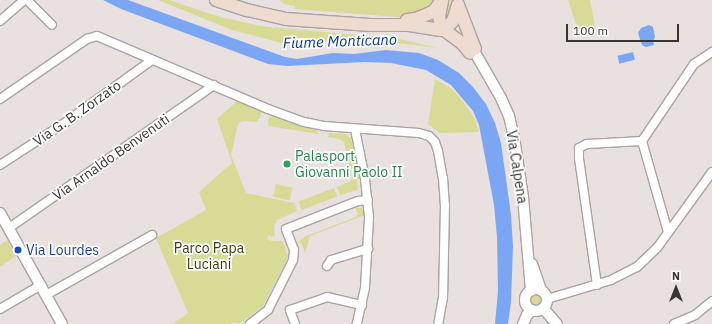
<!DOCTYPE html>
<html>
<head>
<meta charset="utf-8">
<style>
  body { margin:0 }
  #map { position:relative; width:712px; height:324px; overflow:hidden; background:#e8e1df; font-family:"IBM Plex Sans",sans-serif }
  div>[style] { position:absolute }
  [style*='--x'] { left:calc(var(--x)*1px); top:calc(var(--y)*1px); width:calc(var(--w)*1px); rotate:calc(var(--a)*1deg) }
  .green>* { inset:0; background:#d8db96; transform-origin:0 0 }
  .round { border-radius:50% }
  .water>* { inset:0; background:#7ba6f3; transform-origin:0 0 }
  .roads { filter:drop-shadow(1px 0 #aaa3a1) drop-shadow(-1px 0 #aaa3a1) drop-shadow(0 1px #aaa3a1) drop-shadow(0 -1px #aaa3a1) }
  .minor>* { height:8px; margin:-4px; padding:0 4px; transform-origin:4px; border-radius:4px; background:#fff }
  .tertiary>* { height:10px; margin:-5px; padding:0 5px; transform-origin:5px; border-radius:5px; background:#fff }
  .tertiary>.ring { margin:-5px; padding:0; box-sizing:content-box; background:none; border:10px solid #fff; border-radius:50% }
  .secondary>* { height:12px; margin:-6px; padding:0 6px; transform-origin:6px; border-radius:6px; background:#eedcd1 }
  .dots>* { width:11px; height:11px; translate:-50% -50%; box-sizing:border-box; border:2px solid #fff; border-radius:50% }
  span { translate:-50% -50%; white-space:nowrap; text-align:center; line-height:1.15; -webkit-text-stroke:3.5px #fff; paint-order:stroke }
  .street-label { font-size:14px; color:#373433 }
  .leisure-label { font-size:14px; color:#27864d }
  .left { translate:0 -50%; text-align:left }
  .park-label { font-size:14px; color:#3b3c12 }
  .transit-label { font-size:14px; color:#164399 }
  .water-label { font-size:15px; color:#06378e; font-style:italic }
  .north { position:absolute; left:656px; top:268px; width:40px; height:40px; -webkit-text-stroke:3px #fff; paint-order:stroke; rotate:0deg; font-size:11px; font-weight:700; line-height:16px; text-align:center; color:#373433 }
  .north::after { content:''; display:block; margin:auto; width:14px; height:18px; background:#373433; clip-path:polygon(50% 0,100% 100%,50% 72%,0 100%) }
  .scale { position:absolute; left:566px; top:24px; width:113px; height:18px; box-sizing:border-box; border:2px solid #373433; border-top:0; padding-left:5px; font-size:12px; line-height:14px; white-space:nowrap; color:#373433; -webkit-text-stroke:3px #fff; paint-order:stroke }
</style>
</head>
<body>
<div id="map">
  <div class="green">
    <i style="clip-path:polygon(158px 0,169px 0,220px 17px,260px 26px,400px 39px,438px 48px,406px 44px,343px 41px,281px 43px,232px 30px)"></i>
    <i style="clip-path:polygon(280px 0,438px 0,435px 4px,411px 18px,294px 9px,295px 6px,284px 4px)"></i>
    <i style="clip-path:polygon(447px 0,453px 0,454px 4px,448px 21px,443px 18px)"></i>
    <i style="clip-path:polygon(568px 0,590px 0,595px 25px,578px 30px)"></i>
    <i style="clip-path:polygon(435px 79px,452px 89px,461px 99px,474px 117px,479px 132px,439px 133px,428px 124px)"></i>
    <i style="clip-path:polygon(237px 101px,261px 111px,262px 113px,257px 122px,243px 121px,238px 124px,231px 155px,246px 193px,294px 203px,297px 211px,277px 220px,274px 226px,275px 236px,272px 237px,268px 235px,267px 239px,272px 241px,283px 241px,288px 257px,263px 306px,239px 324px,234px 322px,231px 324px,173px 324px,188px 313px,156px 238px,206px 210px,199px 192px,232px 163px,217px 119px)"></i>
    <i style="clip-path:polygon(272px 116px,318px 131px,318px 134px,269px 126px,268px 122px,269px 118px)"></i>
    <i style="clip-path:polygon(329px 133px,345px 134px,351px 138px,357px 165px,352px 167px,349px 166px,344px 142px,339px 139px,328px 137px)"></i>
    <i style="clip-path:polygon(357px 174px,361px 178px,357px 179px,358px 190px,340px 195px,337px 187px,351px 181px,352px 176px)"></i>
    <i style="left:276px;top:184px;width:17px;height:13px;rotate:13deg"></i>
    <i style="left:334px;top:188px;width:9px;height:38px;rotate:69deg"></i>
    <i style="clip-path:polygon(355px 207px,362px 208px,365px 215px,310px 236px,305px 253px,301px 242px,296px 244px,306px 236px,356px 217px,358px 214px)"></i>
    <i style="clip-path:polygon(7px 240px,16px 256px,0 267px,0 245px)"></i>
    <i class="round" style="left:530.5px;top:294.5px;width:11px;height:11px"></i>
  </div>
  <div class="water">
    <i style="clip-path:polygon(103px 0,128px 0,285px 57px,297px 59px,333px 53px,354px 54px,386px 50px,419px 53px,438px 60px,459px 73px,473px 87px,486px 104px,495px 123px,501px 143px,511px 215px,513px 246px,511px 302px,508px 324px,495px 324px,498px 291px,497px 237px,494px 205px,479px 125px,473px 111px,451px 85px,426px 70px,391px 63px,365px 62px,287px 66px,268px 64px,121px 9px)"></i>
    <i style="clip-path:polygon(649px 25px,653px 27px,655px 37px,653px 41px,654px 45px,646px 47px,642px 45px,638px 33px,641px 28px)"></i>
    <i style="left:633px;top:52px;width:8px;height:16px;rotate:76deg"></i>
  </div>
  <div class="roads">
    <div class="minor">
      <i style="--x:27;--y:0;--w:35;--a:45"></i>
      <i style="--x:0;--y:21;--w:32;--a:-41"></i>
      <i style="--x:0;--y:99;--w:106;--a:-34.6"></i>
      <i style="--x:87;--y:39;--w:10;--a:-17"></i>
      <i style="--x:97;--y:36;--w:186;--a:23.1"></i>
      <i style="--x:268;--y:109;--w:38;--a:20"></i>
      <i style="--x:304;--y:122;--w:20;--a:11"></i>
      <i style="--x:324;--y:126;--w:95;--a:4.2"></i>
      <i style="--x:419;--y:133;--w:10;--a:17"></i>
      <i style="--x:429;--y:136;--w:8;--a:45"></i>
      <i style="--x:435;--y:142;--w:9;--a:72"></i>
      <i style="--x:438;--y:151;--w:27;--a:80"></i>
      <i style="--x:443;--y:178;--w:27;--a:86"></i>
      <i style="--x:445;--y:205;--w:92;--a:91.2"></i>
      <i style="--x:443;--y:297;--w:27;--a:100"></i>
      <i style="--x:355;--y:129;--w:51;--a:78.7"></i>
      <i style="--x:365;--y:179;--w:39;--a:84"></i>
      <i style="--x:369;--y:218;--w:70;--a:93.3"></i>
      <i style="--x:365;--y:288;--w:37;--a:103"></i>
      <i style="--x:642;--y:141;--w:95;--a:74.1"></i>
      <i style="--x:0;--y:165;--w:79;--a:-33.1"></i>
      <i style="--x:66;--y:122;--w:106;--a:-35.8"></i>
      <i style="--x:9;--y:228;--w:250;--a:-34.9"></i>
      <i style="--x:327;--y:266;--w:7;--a:-56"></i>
      <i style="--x:331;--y:260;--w:39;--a:-17"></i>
      <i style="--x:597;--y:285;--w:128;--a:-98.1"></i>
      <i style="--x:579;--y:158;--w:10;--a:-90"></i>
      <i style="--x:579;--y:148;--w:9;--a:-27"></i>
      <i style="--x:587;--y:144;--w:55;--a:-3.1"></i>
      <i style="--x:642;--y:141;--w:93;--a:-56"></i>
      <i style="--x:694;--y:64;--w:22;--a:-34"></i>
      <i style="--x:46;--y:295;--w:122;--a:-29.5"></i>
      <i style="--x:547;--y:299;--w:67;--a:-16.5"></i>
      <i style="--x:611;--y:280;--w:29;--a:-27"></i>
      <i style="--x:637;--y:267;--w:28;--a:-44"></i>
      <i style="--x:657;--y:248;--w:94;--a:-54.1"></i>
      <i style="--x:0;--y:309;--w:48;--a:-30.3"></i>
      <i style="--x:250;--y:324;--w:23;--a:-38"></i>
      <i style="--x:268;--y:310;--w:56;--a:-63.4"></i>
      <i style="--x:293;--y:260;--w:10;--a:-84"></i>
      <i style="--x:294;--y:250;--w:22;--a:-111"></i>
      <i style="--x:286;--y:229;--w:77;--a:-21.3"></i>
      <i style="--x:358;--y:201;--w:10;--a:-6"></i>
      <i style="--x:295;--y:324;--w:15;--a:-110"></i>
      <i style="--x:290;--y:310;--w:39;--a:-19"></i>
      <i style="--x:327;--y:297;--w:36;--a:13"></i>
      <i style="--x:674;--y:324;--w:23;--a:-23"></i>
      <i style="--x:695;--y:315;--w:22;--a:-39"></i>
    </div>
    <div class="tertiary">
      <i style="--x:470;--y:44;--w:62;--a:60.1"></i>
      <i style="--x:501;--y:98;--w:20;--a:66"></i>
      <i style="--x:509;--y:116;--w:22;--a:77"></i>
      <i style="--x:514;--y:137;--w:61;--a:81.5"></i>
      <i style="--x:523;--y:197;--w:94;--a:85.1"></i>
      <i style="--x:0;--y:213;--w:127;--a:60.8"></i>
      <i style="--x:532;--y:264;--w:28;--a:71"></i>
      <i class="ring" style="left:525px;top:289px;width:12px;height:12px"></i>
      <i style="--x:543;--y:308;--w:21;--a:49"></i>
      <i style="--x:523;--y:324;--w:10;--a:-66"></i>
      <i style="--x:527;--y:315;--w:7;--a:-45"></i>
    </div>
    <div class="secondary">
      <i style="--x:216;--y:0;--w:33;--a:18"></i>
      <i style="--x:247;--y:10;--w:40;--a:13"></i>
      <i style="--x:286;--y:19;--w:84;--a:4.1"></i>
      <i style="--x:370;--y:25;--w:39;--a:0"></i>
      <i style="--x:409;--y:25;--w:32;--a:9"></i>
      <i style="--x:441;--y:30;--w:7;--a:-27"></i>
      <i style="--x:447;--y:27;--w:8;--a:-45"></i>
      <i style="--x:453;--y:21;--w:17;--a:-73"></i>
      <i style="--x:442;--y:1;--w:15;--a:101"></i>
      <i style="--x:439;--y:16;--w:10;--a:79"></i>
      <i style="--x:441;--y:26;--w:5;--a:53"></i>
      <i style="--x:444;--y:30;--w:24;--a:36"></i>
      <i style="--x:463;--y:44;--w:11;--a:52"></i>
      <i style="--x:458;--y:5;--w:47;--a:68.9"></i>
      <i style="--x:407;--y:20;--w:8;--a:-7"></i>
      <i style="--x:415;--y:19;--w:14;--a:-21"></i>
      <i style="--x:428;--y:14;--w:7;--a:-27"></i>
      <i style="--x:434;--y:11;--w:14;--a:-54"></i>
    </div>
  </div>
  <div class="dots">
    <i style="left:287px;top:164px;background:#2e9e5b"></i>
    <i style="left:18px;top:250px;background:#1a4fb4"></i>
  </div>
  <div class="street-label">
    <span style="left:77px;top:113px;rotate:-35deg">Via G. B. Zorzato</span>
    <span style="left:111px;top:157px;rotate:-35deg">Via Arnaldo Benvenuti</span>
    <span style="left:517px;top:167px;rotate:81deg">Via Calpena</span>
  </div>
  <div class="leisure-label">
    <span class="left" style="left:295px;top:164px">Palasport<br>Giovanni Paolo II</span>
  </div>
  <div class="park-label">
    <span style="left:209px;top:256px">Parco Papa<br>Luciani</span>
  </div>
  <div class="transit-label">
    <span class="left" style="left:26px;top:250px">Via Lourdes</span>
  </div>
  <div class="water-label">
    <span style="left:340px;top:41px;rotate:-2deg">Fiume Monticano</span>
  </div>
  <div class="north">N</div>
  <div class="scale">100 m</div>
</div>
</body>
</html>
